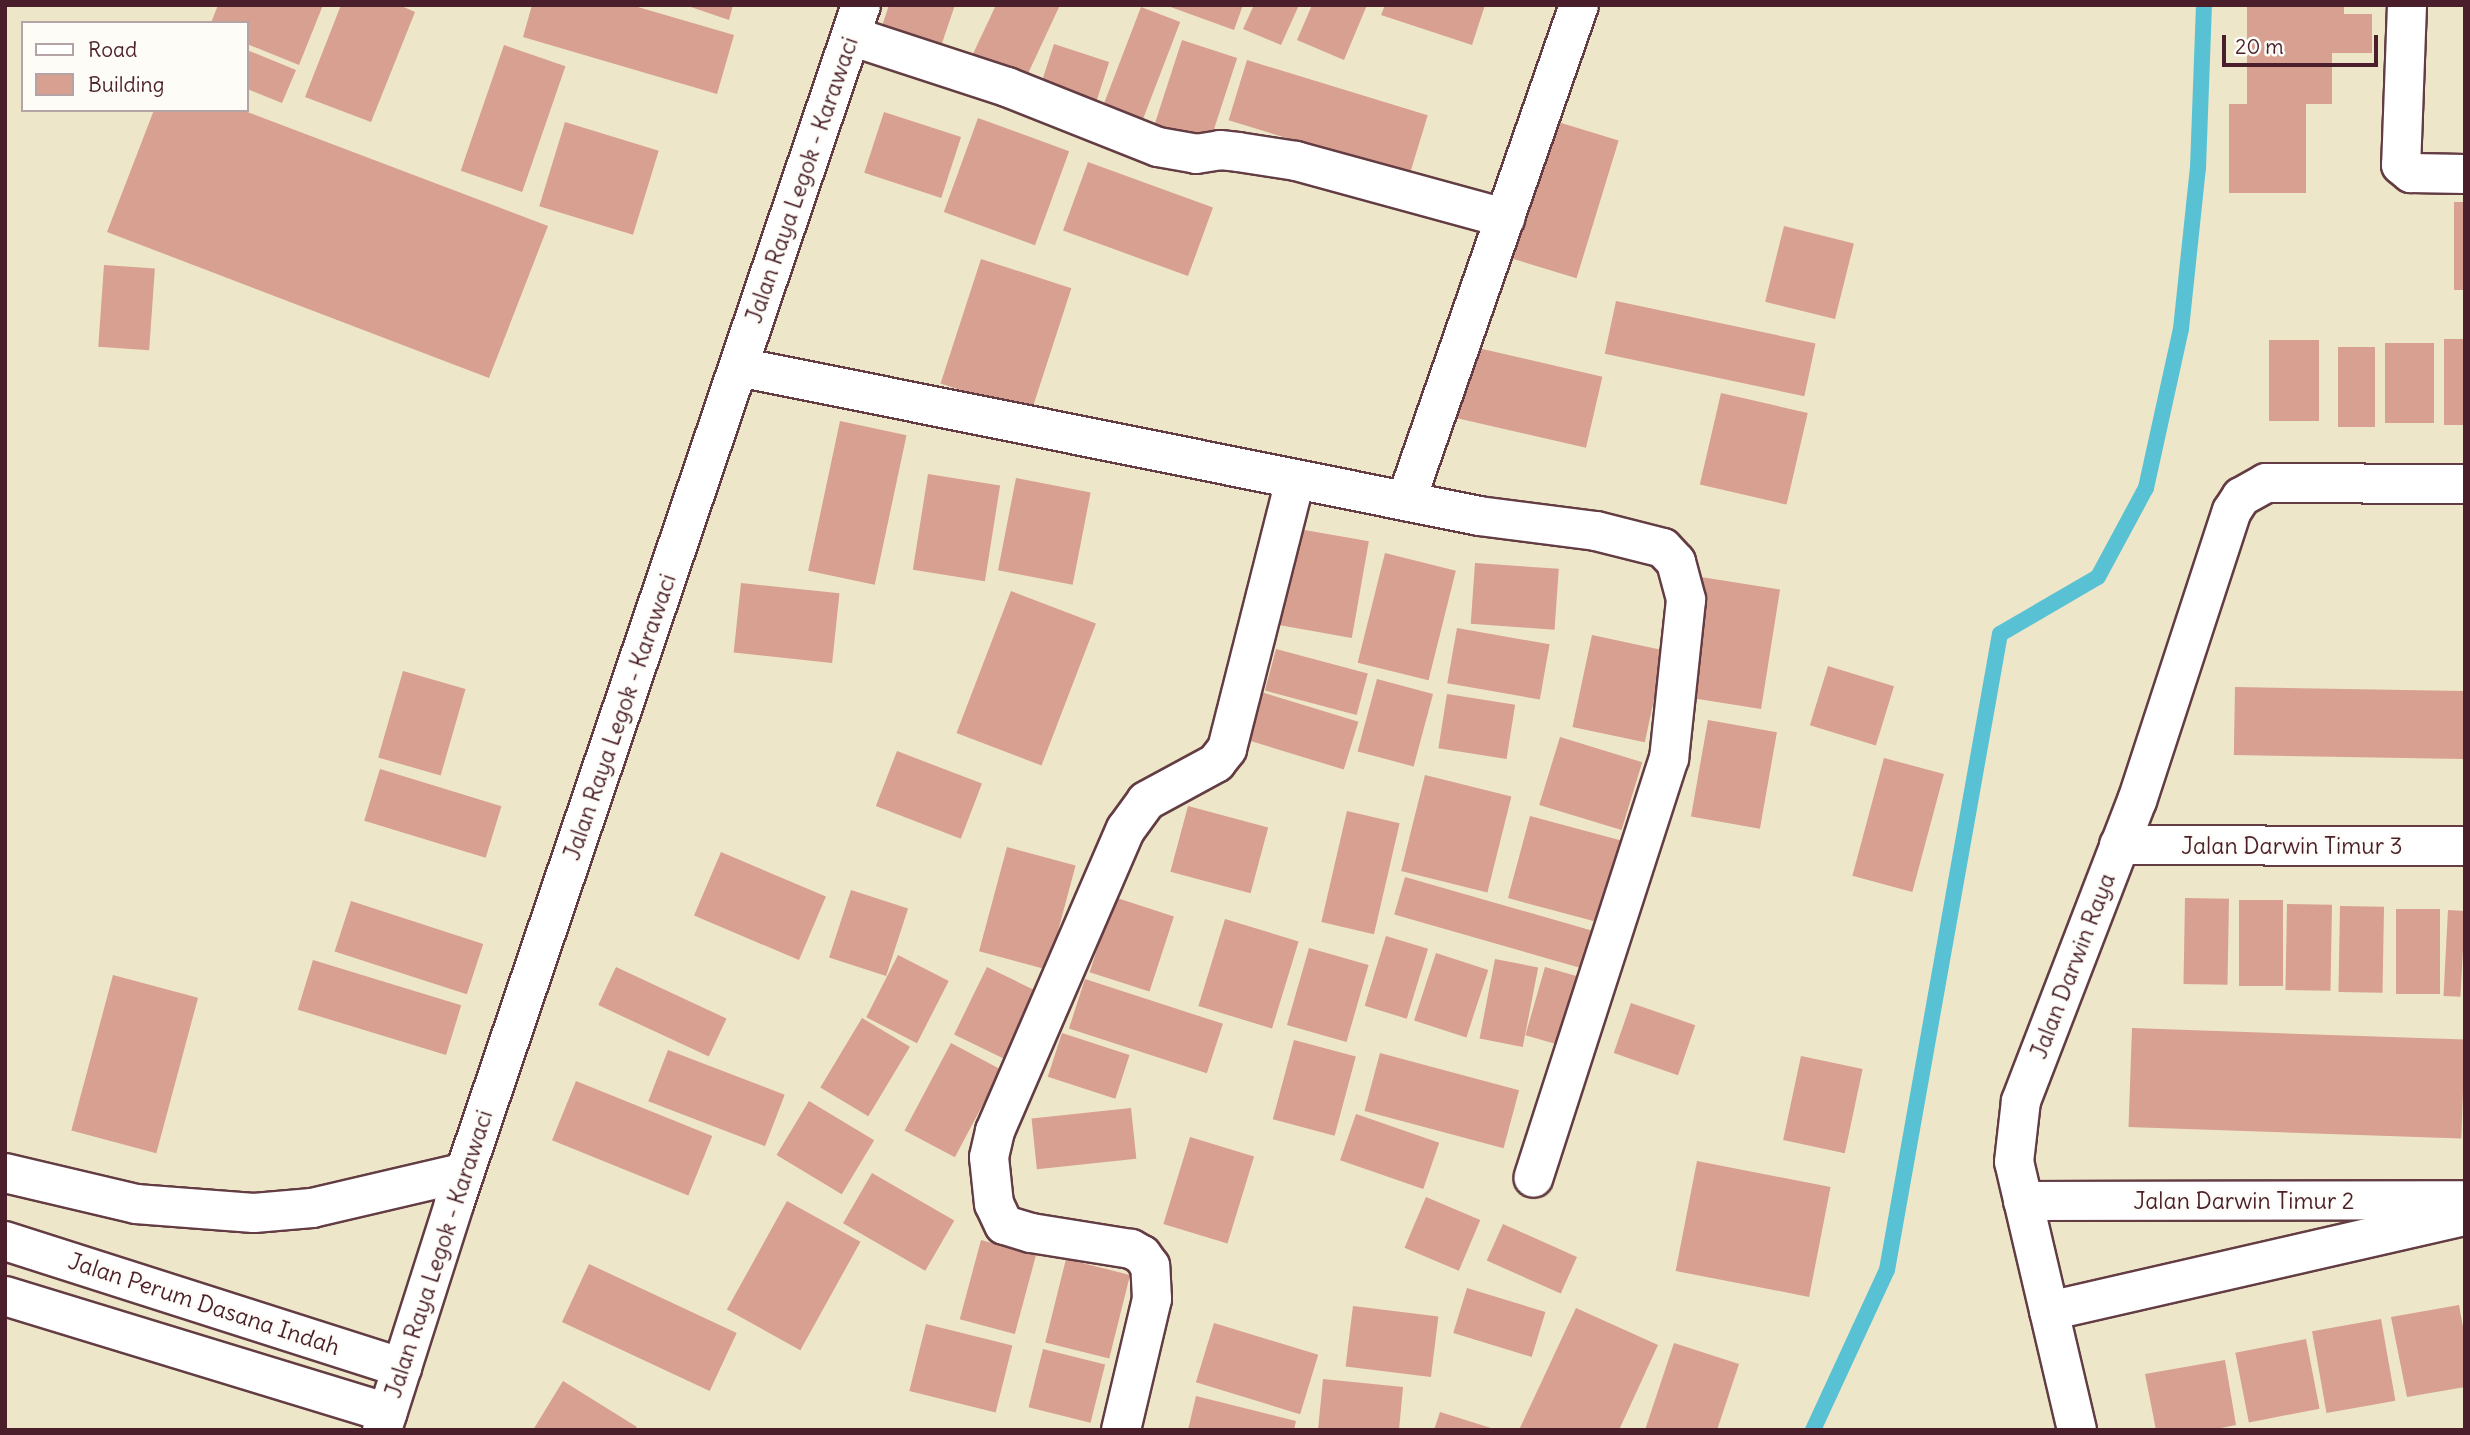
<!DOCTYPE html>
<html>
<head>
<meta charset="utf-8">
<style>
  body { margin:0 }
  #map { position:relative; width:2470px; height:1435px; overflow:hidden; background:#eee6c9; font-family:Delius,sans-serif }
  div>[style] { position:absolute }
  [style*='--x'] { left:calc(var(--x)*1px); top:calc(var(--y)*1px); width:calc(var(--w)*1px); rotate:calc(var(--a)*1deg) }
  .stream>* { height:16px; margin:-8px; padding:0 8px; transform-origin:8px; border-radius:8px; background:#58c2d4 }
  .building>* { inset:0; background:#d7a090; transform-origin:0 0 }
  .roads { filter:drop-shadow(2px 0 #633d43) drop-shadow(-2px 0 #633d43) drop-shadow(0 2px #633d43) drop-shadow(0 -2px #633d43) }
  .minor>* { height:38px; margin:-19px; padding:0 19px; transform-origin:19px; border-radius:19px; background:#fff }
  .major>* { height:38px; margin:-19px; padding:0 19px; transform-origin:19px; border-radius:19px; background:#fff }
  span { translate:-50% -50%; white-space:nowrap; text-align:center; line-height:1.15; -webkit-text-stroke:5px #fdfcf7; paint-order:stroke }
  .street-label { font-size:23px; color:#4a1f2b }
  .frame { position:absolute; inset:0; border:7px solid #4a1f2b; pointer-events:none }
  .legend { position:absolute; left:21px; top:21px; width:228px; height:91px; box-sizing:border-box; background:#fdfcf7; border:2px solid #b5a4a5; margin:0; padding:9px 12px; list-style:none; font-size:21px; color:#4a1f2b }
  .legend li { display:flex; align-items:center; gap:14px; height:35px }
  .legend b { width:35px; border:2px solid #b5a4a5 }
  .scale { position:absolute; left:2222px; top:35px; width:156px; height:32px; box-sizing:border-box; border:4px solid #4a1f2b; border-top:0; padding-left:9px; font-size:21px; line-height:24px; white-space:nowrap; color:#4a1f2b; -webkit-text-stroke:5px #fdfcf7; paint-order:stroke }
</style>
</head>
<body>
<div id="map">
  <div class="stream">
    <i style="--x:1813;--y:1430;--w:176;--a:-65.2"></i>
    <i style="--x:1887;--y:1270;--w:646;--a:-79.93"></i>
    <i style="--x:2000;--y:634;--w:113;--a:-30.2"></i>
    <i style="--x:2098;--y:577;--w:101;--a:-61.7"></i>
    <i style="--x:2146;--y:488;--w:163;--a:-77.6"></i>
    <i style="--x:2181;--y:329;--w:162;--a:-84"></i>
    <i style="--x:2198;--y:168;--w:163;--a:-87.9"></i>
  </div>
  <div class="building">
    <i style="clip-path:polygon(218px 5px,323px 5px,299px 65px,247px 44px,247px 23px,211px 23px)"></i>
    <i style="clip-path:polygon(341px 5px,399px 5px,415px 12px,371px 122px,305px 97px)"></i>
    <i style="clip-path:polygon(532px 5px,631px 5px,734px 35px,717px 94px,523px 37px)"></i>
    <i style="clip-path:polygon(685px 5px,733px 5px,729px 20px)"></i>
    <i style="clip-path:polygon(889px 5px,955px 5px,940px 49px,881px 29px)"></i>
    <i style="clip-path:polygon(996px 5px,1060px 5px,1025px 80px,972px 56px)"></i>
    <i style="clip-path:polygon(1165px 5px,1243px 5px,1234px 30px)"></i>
    <i style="clip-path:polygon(1254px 5px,1299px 5px,1281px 45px,1243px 29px)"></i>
    <i style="clip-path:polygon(1312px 5px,1367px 5px,1344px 60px,1297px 40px)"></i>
    <i style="clip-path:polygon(1385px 5px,1485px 5px,1472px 45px,1381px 15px)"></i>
    <i style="clip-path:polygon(2247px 5px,2344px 5px,2344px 14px,2372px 14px,2372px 53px,2332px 53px,2332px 104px,2306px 104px,2306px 193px,2229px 193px,2229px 104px,2247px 104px)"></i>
    <i style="left:1141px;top:7px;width:42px;height:110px;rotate:21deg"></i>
    <i style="left:1182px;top:40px;width:58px;height:89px;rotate:18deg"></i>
    <i style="left:1054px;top:44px;width:58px;height:46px;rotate:18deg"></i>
    <i style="left:504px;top:45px;width:65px;height:133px;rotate:19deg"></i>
    <i style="clip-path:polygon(247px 50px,296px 70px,282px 103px,247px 89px)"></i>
    <i style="left:1247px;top:60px;width:189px;height:63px;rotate:17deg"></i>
    <i style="clip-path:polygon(154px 110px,242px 110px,548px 226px,489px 378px,107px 232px)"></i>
    <i style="left:884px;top:112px;width:81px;height:64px;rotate:18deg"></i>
    <i style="left:978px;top:118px;width:97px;height:100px;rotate:20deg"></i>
    <i style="left:1545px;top:118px;width:77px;height:144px;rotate:17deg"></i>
    <i style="left:565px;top:122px;width:98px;height:88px;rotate:17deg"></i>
    <i style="left:1088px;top:162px;width:133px;height:73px;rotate:20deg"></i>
    <i style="left:2454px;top:202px;width:11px;height:88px"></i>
    <i style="left:1784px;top:226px;width:72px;height:78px;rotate:14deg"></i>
    <i style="left:981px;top:259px;width:95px;height:131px;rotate:18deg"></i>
    <i style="left:104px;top:265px;width:51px;height:82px;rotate:4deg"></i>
    <i style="left:1616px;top:301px;width:204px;height:54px;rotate:12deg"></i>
    <i style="left:2444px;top:339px;width:21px;height:86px"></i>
    <i style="left:2269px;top:340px;width:50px;height:81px"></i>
    <i style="left:2385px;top:343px;width:49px;height:80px"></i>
    <i style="left:1465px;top:345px;width:141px;height:73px;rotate:13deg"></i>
    <i style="left:2338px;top:347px;width:37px;height:80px"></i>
    <i style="left:1721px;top:393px;width:89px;height:94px;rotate:13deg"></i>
    <i style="left:840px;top:421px;width:68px;height:153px;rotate:12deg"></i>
    <i style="left:928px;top:474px;width:73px;height:97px;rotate:9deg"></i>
    <i style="left:1016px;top:478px;width:76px;height:94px;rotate:11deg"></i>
    <i style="left:1293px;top:528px;width:77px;height:98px;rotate:10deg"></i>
    <i style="left:1385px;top:553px;width:73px;height:113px;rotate:14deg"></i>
    <i style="left:1475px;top:563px;width:84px;height:61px;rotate:4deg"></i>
    <i style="left:1701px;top:577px;width:80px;height:121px;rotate:9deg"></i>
    <i style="left:741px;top:583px;width:99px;height:70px;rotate:6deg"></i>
    <i style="left:1011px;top:591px;width:91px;height:152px;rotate:21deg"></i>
    <i style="left:1457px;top:628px;width:94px;height:56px;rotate:10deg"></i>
    <i style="left:1592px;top:635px;width:74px;height:94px;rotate:12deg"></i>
    <i style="left:1276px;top:649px;width:95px;height:43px;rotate:15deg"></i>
    <i style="left:1828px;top:666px;width:69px;height:62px;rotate:17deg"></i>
    <i style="left:403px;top:671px;width:65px;height:90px;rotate:16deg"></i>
    <i style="left:1377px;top:679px;width:58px;height:75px;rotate:15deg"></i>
    <i style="left:2235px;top:687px;width:230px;height:68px;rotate:1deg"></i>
    <i style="left:1258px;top:691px;width:105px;height:50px;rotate:17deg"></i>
    <i style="left:1447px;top:694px;width:69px;height:55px;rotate:9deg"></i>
    <i style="left:1708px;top:720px;width:70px;height:98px;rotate:10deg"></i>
    <i style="left:1560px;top:737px;width:86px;height:71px;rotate:17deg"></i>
    <i style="left:897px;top:751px;width:91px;height:59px;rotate:21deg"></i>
    <i style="left:1884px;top:758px;width:62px;height:122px;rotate:15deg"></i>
    <i style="left:380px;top:769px;width:127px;height:54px;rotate:17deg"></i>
    <i style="left:1425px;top:775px;width:89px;height:99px;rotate:14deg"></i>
    <i style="left:1188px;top:806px;width:83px;height:68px;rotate:15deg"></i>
    <i style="left:1347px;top:811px;width:54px;height:114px;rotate:13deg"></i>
    <i style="left:1530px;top:816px;width:105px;height:85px;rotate:15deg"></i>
    <i style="left:1007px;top:847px;width:71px;height:108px;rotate:15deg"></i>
    <i style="left:721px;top:852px;width:114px;height:69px;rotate:23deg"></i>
    <i style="left:1405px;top:877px;width:204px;height:39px;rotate:16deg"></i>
    <i style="left:851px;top:890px;width:60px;height:71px;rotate:18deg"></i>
    <i style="left:1114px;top:897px;width:63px;height:79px;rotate:18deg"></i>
    <i style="left:2185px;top:898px;width:44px;height:86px;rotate:1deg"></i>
    <i style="left:2239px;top:900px;width:44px;height:86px"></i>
    <i style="left:351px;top:901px;width:139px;height:53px;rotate:18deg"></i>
    <i style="left:2287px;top:904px;width:45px;height:86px;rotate:1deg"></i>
    <i style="left:2340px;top:906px;width:44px;height:86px;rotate:1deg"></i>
    <i style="left:2396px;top:909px;width:44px;height:85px"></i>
    <i style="left:2448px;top:910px;width:17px;height:86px;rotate:3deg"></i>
    <i style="left:1225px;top:919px;width:77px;height:91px;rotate:17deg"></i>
    <i style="left:1386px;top:936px;width:44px;height:73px;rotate:17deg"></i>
    <i style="left:1309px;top:948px;width:62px;height:80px;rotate:16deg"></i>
    <i style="left:1436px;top:953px;width:55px;height:71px;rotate:18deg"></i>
    <i style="left:898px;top:955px;width:57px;height:70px;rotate:27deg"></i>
    <i style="left:1495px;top:959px;width:44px;height:81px;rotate:11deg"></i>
    <i style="left:313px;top:960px;width:155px;height:52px;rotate:17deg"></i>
    <i style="left:616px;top:967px;width:122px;height:42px;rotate:25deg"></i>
    <i style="left:987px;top:967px;width:59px;height:75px;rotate:26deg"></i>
    <i style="left:1545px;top:967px;width:48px;height:71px;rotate:16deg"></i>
    <i style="left:113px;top:975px;width:88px;height:161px;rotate:15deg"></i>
    <i style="left:1085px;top:979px;width:145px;height:52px;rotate:18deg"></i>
    <i style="left:1631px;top:1003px;width:68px;height:53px;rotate:19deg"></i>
    <i style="left:862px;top:1018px;width:56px;height:81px;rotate:31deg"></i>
    <i style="left:2132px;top:1028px;width:333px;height:99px;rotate:2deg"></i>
    <i style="left:1062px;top:1033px;width:71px;height:46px;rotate:18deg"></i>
    <i style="left:1294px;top:1040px;width:64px;height:82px;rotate:15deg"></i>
    <i style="left:951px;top:1043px;width:57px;height:99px;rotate:28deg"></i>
    <i style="left:668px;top:1050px;width:125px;height:55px;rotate:21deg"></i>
    <i style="left:1380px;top:1053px;width:144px;height:60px;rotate:15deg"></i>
    <i style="left:1801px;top:1056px;width:63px;height:86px;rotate:12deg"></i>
    <i style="left:576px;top:1081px;width:147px;height:64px;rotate:22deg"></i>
    <i style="left:809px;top:1101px;width:76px;height:63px;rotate:31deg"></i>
    <i style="left:1131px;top:1108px;width:51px;height:100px;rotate:84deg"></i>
    <i style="left:1356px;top:1114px;width:88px;height:49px;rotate:19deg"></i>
    <i style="left:1190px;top:1137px;width:67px;height:91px;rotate:17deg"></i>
    <i style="left:1697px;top:1161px;width:136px;height:112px;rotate:11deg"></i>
    <i style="left:872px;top:1173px;width:95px;height:58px;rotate:30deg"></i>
    <i style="left:1426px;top:1197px;width:59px;height:55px;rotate:23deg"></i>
    <i style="left:787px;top:1201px;width:84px;height:124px;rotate:29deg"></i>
    <i style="left:1503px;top:1224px;width:81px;height:40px;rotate:24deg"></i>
    <i style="left:981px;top:1240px;width:57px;height:82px;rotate:15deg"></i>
    <i style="left:1066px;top:1259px;width:66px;height:86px;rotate:14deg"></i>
    <i style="left:589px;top:1264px;width:163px;height:64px;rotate:25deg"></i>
    <i style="left:1467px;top:1288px;width:82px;height:47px;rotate:17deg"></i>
    <i style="clip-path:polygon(2459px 1305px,2465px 1338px,2465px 1387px,2407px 1397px,2391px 1317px)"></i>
    <i style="left:1353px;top:1306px;width:86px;height:61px;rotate:7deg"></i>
    <i style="clip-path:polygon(1576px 1308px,1658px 1345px,1619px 1430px,1519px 1430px)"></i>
    <i style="left:2381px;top:1319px;width:83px;height:70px;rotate:80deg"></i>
    <i style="left:1214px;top:1323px;width:109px;height:62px;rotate:17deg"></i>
    <i style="left:926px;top:1324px;width:89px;height:69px;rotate:14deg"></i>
    <i style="left:2306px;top:1339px;width:71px;height:72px;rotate:79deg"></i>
    <i style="clip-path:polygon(1674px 1343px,1739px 1364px,1717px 1430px,1645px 1430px)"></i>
    <i style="left:1043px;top:1349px;width:64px;height:60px;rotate:14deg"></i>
    <i style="clip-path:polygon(2225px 1360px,2236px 1425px,2211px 1430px,2156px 1430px,2145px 1374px)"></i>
    <i style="clip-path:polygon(1323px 1379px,1403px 1387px,1399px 1430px,1318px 1430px)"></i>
    <i style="clip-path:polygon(563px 1381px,637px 1427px,635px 1430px,533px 1430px)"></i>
    <i style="clip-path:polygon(1196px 1396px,1296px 1421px,1294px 1430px,1188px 1430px)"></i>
    <i style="clip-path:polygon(1440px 1412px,1491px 1428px,1490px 1430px,1434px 1430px)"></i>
  </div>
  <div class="roads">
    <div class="minor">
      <i style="--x:2407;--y:5;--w:160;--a:92.1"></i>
      <i style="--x:2401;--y:165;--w:13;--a:39"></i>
      <i style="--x:2411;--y:173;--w:54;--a:1.1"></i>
      <i style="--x:851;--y:36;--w:164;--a:18.1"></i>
      <i style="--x:1007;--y:87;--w:162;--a:21.7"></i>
      <i style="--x:1158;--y:147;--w:39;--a:10"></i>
      <i style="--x:1196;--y:154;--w:24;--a:-9"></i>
      <i style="--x:1220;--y:150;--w:18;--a:6"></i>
      <i style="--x:1238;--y:152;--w:59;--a:8.8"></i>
      <i style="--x:1296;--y:161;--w:217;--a:15.3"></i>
      <i style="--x:739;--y:367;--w:755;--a:11.38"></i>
      <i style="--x:1479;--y:516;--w:118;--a:7.3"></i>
      <i style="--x:1596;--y:531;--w:69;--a:14.2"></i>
      <i style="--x:1663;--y:548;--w:19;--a:47"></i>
      <i style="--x:1676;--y:562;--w:39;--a:75"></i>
      <i style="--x:1686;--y:600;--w:159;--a:96.1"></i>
      <i style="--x:1669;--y:758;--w:441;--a:107.9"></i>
      <i style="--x:1406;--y:501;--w:525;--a:-70.77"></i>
      <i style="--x:2119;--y:845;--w:346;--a:0.2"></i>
      <i style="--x:5;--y:1173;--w:135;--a:13.3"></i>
      <i style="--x:136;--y:1204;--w:118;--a:4.4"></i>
      <i style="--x:254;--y:1213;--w:58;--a:-4.9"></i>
      <i style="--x:312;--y:1208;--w:157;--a:-13.2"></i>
      <i style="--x:2023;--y:1201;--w:442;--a:-0.1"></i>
      <i style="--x:5;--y:1241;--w:417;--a:17.7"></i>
      <i style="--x:5;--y:1296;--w:400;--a:17"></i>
      <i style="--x:2049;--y:1311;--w:425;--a:-12.9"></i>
      <i style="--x:1121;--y:1430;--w:135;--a:-76.7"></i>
      <i style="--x:1152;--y:1299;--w:33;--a:-93"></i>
      <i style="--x:1150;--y:1266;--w:14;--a:-126"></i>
      <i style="--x:1142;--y:1255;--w:13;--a:-151"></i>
      <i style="--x:1131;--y:1249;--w:101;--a:-170.9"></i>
      <i style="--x:1031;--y:1233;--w:28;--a:-163"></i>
      <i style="--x:1004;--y:1225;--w:23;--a:-115"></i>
      <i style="--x:994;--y:1204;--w:47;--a:-96.1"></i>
      <i style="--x:989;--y:1157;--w:27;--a:-77"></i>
      <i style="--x:995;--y:1131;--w:329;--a:-66.6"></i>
      <i style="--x:1126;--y:829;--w:34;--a:-54"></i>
      <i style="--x:1146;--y:801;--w:80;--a:-28.5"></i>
      <i style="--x:1216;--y:763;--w:18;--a:-52"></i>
      <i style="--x:1227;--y:749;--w:277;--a:-75.8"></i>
      <i style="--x:2077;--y:1430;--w:275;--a:-103.2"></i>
      <i style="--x:2014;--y:1162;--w:61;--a:-83.5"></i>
      <i style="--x:2021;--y:1101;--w:322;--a:-68.9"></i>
      <i style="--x:2137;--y:801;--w:305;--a:-71.9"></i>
      <i style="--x:2232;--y:511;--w:17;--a:-57"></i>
      <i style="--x:2241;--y:497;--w:29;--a:-29"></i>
      <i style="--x:2266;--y:483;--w:199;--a:0.3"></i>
    </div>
    <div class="major">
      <i style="--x:382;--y:1430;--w:237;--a:-72.3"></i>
      <i style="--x:454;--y:1204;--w:1266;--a:-71.25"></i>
    </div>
  </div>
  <div class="street-label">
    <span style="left:802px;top:180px;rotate:-71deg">Jalan Raya Legok - Karawaci</span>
    <span style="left:620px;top:717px;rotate:-71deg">Jalan Raya Legok - Karawaci</span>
    <span style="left:2292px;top:846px">Jalan Darwin Timur 3</span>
    <span style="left:2073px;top:966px;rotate:-69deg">Jalan Darwin Raya</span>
    <span style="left:2244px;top:1201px">Jalan Darwin Timur 2</span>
    <span style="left:439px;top:1254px;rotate:-72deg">Jalan Raya Legok - Karawaci</span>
    <span style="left:204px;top:1304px;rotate:18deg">Jalan Perum Dasana Indah</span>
  </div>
  <div class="frame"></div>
  <ul class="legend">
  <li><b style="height:9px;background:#fff"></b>Road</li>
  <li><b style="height:19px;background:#d7a090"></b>Building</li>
  </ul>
  <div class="scale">20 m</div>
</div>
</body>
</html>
